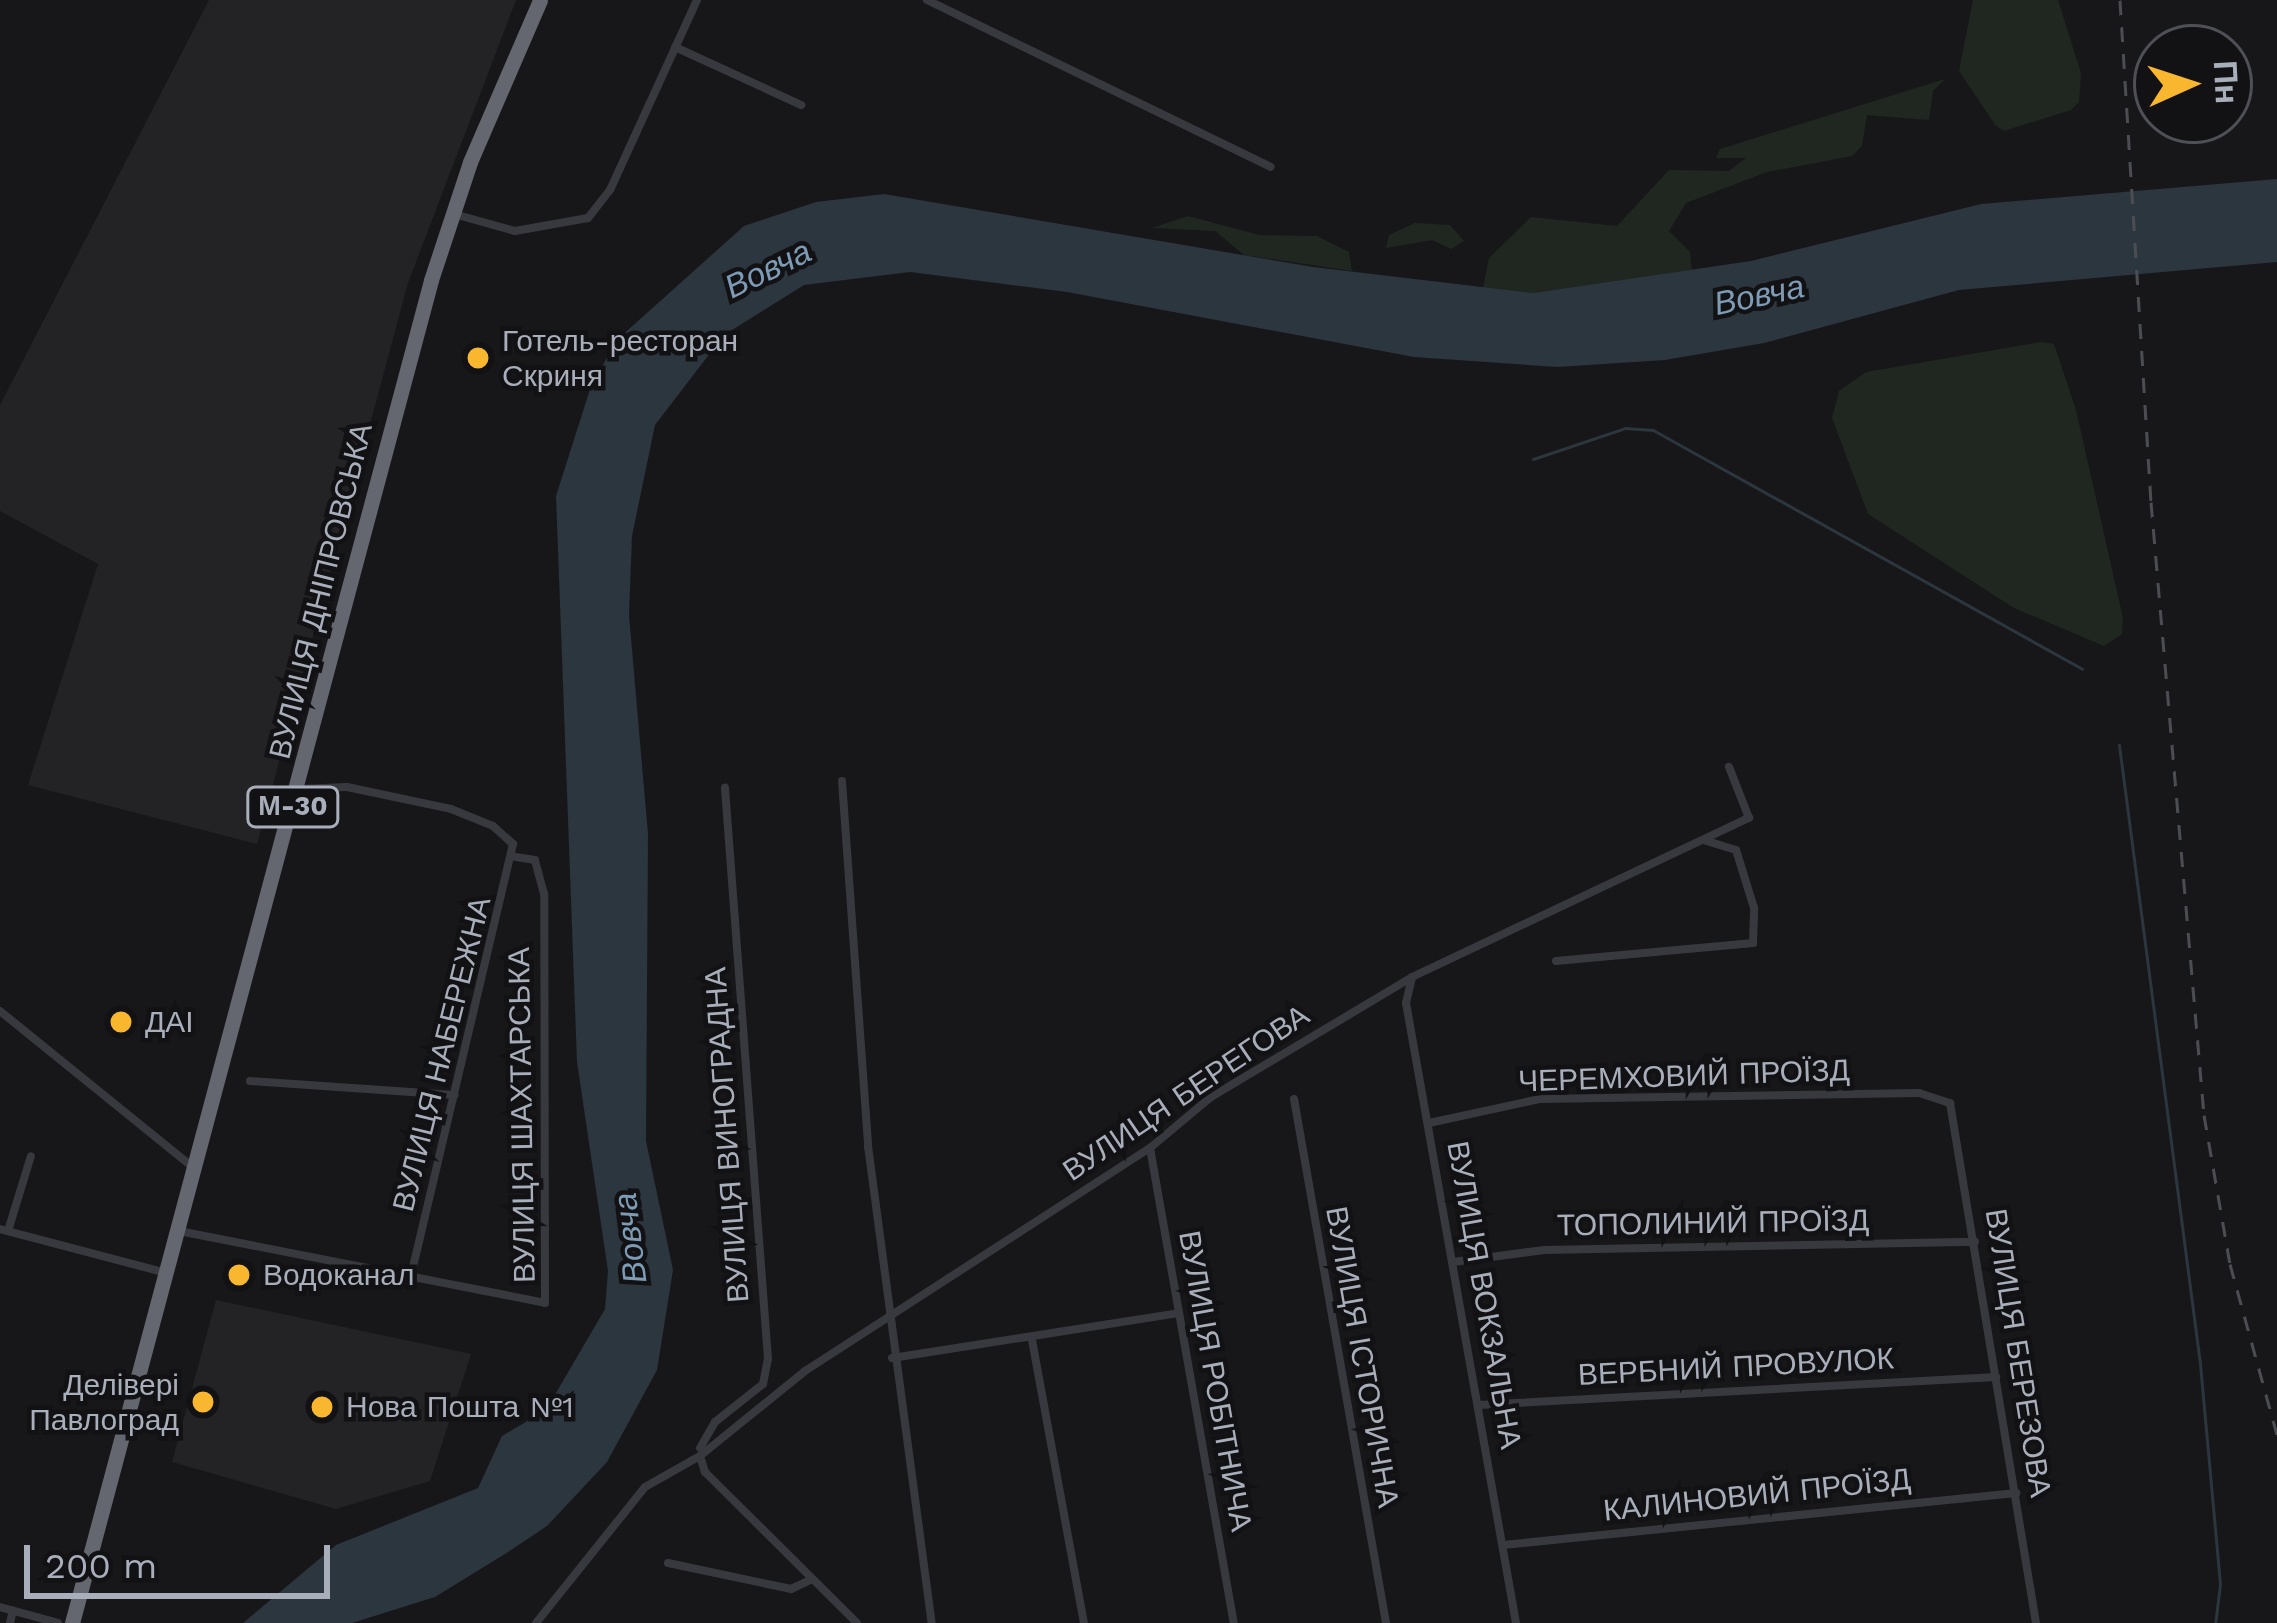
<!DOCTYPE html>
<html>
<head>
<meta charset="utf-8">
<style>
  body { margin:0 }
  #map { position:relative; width:2277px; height:1623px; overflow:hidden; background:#171719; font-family:"Work Sans",sans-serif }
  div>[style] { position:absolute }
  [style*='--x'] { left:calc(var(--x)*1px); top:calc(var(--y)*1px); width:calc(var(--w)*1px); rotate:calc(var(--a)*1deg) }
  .built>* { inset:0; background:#232326 }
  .green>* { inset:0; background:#1f2720 }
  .water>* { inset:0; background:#2c363e }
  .stream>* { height:3px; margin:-1.5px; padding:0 1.5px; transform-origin:1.5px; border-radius:1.5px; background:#2c363e }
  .street>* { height:8px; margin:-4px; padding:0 4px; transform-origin:4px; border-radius:4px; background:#38393e }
  .highway>* { height:15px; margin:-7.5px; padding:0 7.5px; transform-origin:7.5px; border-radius:7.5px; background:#64676f }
  .rail>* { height:3px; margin-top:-1.5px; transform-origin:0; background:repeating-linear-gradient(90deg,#4b4d53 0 15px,transparent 0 27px) }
  .dots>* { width:33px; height:33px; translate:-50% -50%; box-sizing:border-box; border:6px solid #121214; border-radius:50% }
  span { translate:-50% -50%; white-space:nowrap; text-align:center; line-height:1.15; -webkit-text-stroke:9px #121214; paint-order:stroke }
  .shield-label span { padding:3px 9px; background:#121214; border:3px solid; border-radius:9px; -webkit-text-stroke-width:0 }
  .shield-label { font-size:27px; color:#a8aeba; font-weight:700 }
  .poi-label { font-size:30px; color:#a8aeba }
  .left { translate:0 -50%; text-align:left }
  .right { translate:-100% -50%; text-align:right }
  .street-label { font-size:30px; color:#a8aeba }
  .water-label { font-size:33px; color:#7e9bb6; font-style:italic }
  .north { position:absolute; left:2133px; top:24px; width:120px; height:120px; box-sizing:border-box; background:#121214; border:3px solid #4e5056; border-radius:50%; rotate:87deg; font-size:33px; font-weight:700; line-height:48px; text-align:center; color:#a8aeba }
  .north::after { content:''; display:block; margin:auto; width:42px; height:54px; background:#f9b72f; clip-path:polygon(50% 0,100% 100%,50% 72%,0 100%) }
  .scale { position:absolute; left:24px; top:1545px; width:306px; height:54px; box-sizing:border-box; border:6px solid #a8aeba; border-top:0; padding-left:15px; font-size:36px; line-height:42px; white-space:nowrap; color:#a8aeba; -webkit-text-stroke:9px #121214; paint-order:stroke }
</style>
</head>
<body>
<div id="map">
  <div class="built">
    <i style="clip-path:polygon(209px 0,516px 0,408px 283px,257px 844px,28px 785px,98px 564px,0 511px,0 405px)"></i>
    <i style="clip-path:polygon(216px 1300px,471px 1354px,430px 1481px,336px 1509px,172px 1462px)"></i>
  </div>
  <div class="green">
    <i style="clip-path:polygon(1973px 0,2058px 0,2081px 73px,2079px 102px,2071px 110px,2004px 131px,1996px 126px,1959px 71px)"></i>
    <i style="clip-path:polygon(1945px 79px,1933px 91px,1929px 120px,1867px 115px,1862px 146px,1852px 156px,1767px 172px,1686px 203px,1669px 231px,1690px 252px,1692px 270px,1533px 293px,1483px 288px,1489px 258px,1531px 217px,1617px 226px,1669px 170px,1729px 171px,1746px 158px,1716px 158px,1720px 149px)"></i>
    <i style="clip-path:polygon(1188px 216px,1259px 235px,1317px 236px,1349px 252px,1352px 271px,1244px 255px,1215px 231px,1152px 228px)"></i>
    <i style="clip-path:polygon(1415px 223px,1450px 225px,1464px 241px,1451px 249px,1432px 240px,1386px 248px,1389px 235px)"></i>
    <i style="clip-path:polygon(2041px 342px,2054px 344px,2076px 410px,2123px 618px,2122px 634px,2104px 646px,2014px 608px,1868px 514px,1832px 418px,1839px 391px,1866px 372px)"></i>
  </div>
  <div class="water">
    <i style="clip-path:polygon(2277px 179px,2277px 262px,1959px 290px,1764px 343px,1665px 360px,1557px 367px,1414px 357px,1067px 292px,910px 272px,804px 285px,724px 335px,655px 425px,632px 536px,629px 615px,648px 834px,646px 1141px,673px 1270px,657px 1370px,607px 1462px,547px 1526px,505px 1554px,435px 1597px,352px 1623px,243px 1623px,336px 1545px,478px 1488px,502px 1436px,546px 1410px,605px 1309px,608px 1271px,577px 1062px,556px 496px,592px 383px,619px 338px,744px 226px,816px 202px,884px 194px,1313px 267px,1533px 293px,1751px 261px,1981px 204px)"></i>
  </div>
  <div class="stream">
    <i style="--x:1533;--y:459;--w:97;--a:-18.6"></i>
    <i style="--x:1625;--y:428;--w:28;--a:4"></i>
    <i style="--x:1653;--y:430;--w:491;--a:29.1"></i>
    <i style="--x:2119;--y:745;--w:624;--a:82.54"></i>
    <i style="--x:2200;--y:1364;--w:221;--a:84.8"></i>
    <i style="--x:2220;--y:1584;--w:39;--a:97"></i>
  </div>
  <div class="street">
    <i style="--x:927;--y:0;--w:382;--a:25.9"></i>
    <i style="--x:675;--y:47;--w:139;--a:24.7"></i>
    <i style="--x:454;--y:214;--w:63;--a:15.6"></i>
    <i style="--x:515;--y:231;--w:74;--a:-10.1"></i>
    <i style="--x:588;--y:218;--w:36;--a:-52"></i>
    <i style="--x:610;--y:190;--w:209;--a:-65.4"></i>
    <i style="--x:842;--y:781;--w:366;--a:85.9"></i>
    <i style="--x:868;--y:1146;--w:481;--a:82.4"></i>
    <i style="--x:298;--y:789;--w:49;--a:-2.3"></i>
    <i style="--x:347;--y:787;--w:106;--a:11.9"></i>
    <i style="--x:451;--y:809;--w:45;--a:22"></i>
    <i style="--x:493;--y:826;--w:27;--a:42"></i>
    <i style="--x:513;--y:844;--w:443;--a:103.3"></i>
    <i style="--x:1556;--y:961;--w:198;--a:-5.2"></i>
    <i style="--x:1753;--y:943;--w:35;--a:-88"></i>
    <i style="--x:1754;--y:908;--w:61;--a:-107.2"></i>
    <i style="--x:1736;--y:850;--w:31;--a:-163"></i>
    <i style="--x:1412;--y:977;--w:27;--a:103"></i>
    <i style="--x:1406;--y:1003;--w:630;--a:79.94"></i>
    <i style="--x:0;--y:1011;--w:250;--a:39"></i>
    <i style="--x:250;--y:1081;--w:205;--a:3.9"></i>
    <i style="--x:1294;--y:1099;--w:532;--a:80.04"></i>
    <i style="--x:1429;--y:1123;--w:114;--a:-12.2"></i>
    <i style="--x:1540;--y:1099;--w:379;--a:-0.9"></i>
    <i style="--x:1919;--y:1093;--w:33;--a:18"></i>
    <i style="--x:1950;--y:1103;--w:527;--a:80.61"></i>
    <i style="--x:1150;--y:1148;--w:482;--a:80"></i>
    <i style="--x:0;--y:1229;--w:172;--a:14.8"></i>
    <i style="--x:8;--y:1231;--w:78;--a:-73"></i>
    <i style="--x:179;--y:1231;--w:373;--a:11.1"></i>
    <i style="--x:545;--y:1303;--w:409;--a:-90.1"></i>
    <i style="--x:544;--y:894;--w:35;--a:-105"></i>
    <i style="--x:535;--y:860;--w:20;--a:-171"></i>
    <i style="--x:1453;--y:1262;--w:92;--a:-7.5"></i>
    <i style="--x:1544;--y:1250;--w:431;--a:-1.1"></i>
    <i style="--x:1032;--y:1340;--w:288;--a:79.6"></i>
    <i style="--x:892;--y:1358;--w:290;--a:-8.9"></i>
    <i style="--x:1479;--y:1405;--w:518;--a:-3.1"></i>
    <i style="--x:700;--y:1448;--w:30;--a:-60"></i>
    <i style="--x:715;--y:1422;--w:61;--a:-38.4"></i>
    <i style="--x:763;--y:1384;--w:25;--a:-79"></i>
    <i style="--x:768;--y:1359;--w:573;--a:-94.31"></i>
    <i style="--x:700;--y:1456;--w:17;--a:73"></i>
    <i style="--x:705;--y:1472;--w:214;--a:44.8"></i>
    <i style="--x:1503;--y:1545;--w:516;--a:-5.79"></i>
    <i style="--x:668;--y:1563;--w:126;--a:11.9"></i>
    <i style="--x:791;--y:1589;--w:21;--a:-25"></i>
    <i style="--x:0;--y:1607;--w:60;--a:15.4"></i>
    <i style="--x:10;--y:1623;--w:13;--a:-77"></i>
    <i style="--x:536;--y:1623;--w:174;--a:-51.3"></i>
    <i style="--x:645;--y:1487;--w:63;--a:-29.4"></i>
    <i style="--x:700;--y:1456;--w:135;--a:-39"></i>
    <i style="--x:805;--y:1371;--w:411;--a:-32.9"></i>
    <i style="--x:1150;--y:1148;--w:80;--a:-39.9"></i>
    <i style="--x:1211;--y:1097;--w:234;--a:-30.8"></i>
    <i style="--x:1412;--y:977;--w:373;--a:-25.3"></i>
    <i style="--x:1749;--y:818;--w:55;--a:-111.4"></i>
  </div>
  <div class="highway">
    <i style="--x:72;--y:1623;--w:1390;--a:-75.03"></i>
    <i style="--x:431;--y:280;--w:124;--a:-71.7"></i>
    <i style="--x:470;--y:162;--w:176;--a:-66.6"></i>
  </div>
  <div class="rail">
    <i style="--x:2120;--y:0;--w:503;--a:86.47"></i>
    <i style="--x:2151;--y:502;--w:615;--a:85.06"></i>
    <i style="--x:2204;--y:1115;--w:151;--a:80.1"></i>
    <i style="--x:2230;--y:1264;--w:177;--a:74.6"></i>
  </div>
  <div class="dots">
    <i style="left:478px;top:358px;background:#f9b72f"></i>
    <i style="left:121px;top:1022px;background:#f9b72f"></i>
    <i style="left:239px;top:1275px;background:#f9b72f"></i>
    <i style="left:203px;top:1402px;background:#f9b72f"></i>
    <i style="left:322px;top:1407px;background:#f9b72f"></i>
  </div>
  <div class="shield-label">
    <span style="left:293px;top:807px">М-30</span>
  </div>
  <div class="poi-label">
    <span class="left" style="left:502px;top:358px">Готель-ресторан<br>Скриня</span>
    <span class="left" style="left:145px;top:1022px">ДАІ</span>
    <span class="left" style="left:263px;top:1275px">Водоканал</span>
    <span class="right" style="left:179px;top:1402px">Делівері<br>Павлоград</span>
    <span class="left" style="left:346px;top:1407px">Нова Пошта №1</span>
  </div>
  <div class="street-label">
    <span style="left:321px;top:591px;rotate:-76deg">ВУЛИЦЯ ДНІПРОВСЬКА</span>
    <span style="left:442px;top:1054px;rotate:-76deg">ВУЛИЦЯ НАБЕРЕЖНА</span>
    <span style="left:1684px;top:1076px;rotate:-2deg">ЧЕРЕМХОВИЙ ПРОЇЗД</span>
    <span style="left:1186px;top:1093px;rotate:-34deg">ВУЛИЦЯ БЕРЕГОВА</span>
    <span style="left:522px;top:1115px;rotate:-91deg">ВУЛИЦЯ ШАХТАРСЬКА</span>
    <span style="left:727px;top:1135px;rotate:-94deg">ВУЛИЦЯ ВИНОГРАДНА</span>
    <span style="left:1713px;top:1223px;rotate:-1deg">ТОПОЛИНИЙ ПРОЇЗД</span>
    <span style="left:1484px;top:1295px;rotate:80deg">ВУЛИЦЯ ВОКЗАЛЬНА</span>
    <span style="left:2018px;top:1353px;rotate:81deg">ВУЛИЦЯ БЕРЕЗОВА</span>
    <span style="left:1362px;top:1357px;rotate:80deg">ВУЛИЦЯ ІСТОРИЧНА</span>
    <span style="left:1736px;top:1367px;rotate:-3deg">ВЕРБНИЙ ПРОВУЛОК</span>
    <span style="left:1215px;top:1381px;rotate:80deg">ВУЛИЦЯ РОБІТНИЧА</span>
    <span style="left:1757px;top:1495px;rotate:-6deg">КАЛИНОВИЙ ПРОЇЗД</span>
  </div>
  <div class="water-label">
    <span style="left:768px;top:269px;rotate:-26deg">Вовча</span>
    <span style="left:1759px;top:295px;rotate:-12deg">Вовча</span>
    <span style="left:630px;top:1238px;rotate:-97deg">Вовча</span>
  </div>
  <div class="north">Пн</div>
  <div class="scale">200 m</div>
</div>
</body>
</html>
